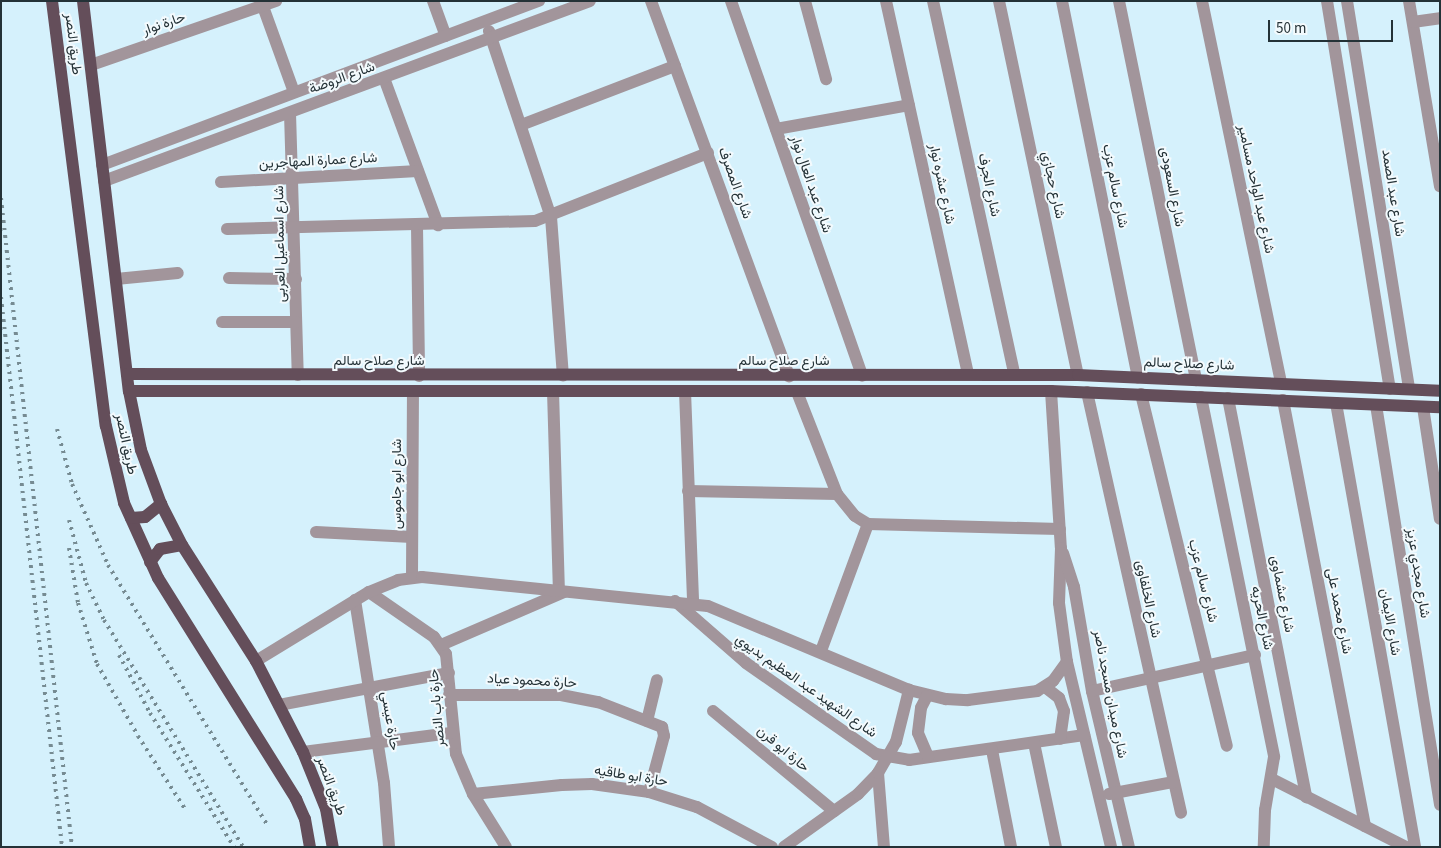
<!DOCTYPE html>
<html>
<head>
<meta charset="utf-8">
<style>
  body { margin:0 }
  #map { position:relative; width:1441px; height:848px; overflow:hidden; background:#d5f1fc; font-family:"Source Sans 3",Vazirmatn,sans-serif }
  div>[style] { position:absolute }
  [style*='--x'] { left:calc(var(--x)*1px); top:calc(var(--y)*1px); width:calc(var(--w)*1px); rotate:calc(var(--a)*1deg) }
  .minor>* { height:12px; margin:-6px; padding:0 6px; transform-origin:6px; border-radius:6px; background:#a2959b }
  .major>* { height:12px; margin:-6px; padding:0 6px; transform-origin:6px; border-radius:6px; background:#644e5a }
  .rail>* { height:4px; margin-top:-2px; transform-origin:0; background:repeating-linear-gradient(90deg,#768b92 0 2.5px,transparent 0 7.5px) }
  span { translate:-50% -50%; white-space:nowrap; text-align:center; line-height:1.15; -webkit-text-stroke:4px #f3fafd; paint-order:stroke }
  .street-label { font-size:14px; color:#243237 }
  .frame { position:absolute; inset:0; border:2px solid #243237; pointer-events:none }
  .scale { position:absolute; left:1268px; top:20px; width:125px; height:22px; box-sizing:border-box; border:2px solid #243237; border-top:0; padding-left:6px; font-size:15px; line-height:18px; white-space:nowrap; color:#243237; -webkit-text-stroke:4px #f3fafd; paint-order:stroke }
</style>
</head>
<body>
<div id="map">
  <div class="minor">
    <i style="--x:261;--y:1;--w:97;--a:70.1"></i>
    <i style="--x:433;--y:1;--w:37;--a:70"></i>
    <i style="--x:651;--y:1;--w:400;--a:69.8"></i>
    <i style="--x:731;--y:1;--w:397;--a:70.7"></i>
    <i style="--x:805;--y:1;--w:81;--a:74.9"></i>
    <i style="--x:886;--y:1;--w:382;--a:77.6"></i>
    <i style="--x:933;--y:1;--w:382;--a:77.7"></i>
    <i style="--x:999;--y:1;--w:382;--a:78.1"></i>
    <i style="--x:1062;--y:1;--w:384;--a:78.6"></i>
    <i style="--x:1119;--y:1;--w:387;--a:78.5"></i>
    <i style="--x:1202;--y:1;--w:390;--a:78.3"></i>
    <i style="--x:1327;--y:1;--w:393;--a:80.8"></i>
    <i style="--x:1347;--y:1;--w:393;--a:80.9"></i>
    <i style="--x:1409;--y:1;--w:188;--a:80.5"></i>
    <i style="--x:1413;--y:22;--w:27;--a:-8"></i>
    <i style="--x:489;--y:31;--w:196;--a:71.6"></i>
    <i style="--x:551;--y:217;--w:159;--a:85.7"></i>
    <i style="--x:91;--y:65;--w:196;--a:-19.1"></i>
    <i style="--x:384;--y:78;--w:157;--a:69.8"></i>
    <i style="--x:290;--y:113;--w:262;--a:88.3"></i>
    <i style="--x:521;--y:125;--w:165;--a:-21"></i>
    <i style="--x:776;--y:129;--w:135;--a:-10.2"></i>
    <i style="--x:102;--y:165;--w:467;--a:-20.6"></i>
    <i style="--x:104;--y:181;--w:518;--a:-20.32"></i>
    <i style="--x:221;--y:182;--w:197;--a:-3.2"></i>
    <i style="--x:417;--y:226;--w:150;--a:89.2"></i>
    <i style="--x:227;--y:229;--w:308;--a:-1.5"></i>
    <i style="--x:535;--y:221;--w:186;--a:-21.5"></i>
    <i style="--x:229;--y:278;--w:67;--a:0.9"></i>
    <i style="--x:116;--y:279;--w:62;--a:-5.5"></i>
    <i style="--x:222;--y:322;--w:74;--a:0"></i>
    <i style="--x:553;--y:391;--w:199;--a:88.3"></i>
    <i style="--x:685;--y:391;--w:212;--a:87.8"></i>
    <i style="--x:1051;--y:391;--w:157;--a:86.4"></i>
    <i style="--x:1061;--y:548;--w:55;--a:92.1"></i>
    <i style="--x:1059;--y:603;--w:60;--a:82.3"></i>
    <i style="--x:1067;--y:662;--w:190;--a:76.6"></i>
    <i style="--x:797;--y:392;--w:110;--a:68.6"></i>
    <i style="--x:837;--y:494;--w:28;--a:51"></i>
    <i style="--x:855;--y:516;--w:15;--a:32"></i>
    <i style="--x:1087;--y:392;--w:431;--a:77.4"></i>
    <i style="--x:1141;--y:394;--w:362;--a:76.3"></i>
    <i style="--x:1201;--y:397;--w:367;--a:78.5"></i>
    <i style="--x:1274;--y:757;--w:54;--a:99.6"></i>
    <i style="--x:1265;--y:810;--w:37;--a:92"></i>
    <i style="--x:1228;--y:398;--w:407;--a:78.9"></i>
    <i style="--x:1283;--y:400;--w:434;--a:79.1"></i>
    <i style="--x:1336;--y:403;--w:451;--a:79.9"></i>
    <i style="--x:1376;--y:405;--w:405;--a:80.9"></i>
    <i style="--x:1423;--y:407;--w:113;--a:81.4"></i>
    <i style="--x:688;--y:491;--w:149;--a:1.2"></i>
    <i style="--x:316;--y:532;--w:96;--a:3"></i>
    <i style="--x:1063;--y:553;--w:36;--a:72"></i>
    <i style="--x:1074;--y:587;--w:106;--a:80.2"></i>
    <i style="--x:1092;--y:691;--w:160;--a:76.7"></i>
    <i style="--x:412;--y:577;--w:186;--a:-89.7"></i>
    <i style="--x:369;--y:592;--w:79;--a:34.7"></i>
    <i style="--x:434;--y:637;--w:21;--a:55"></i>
    <i style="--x:446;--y:654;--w:100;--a:84.3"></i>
    <i style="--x:456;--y:754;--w:43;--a:67"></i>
    <i style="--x:473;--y:794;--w:62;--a:58.1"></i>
    <i style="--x:355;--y:600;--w:185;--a:81"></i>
    <i style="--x:384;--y:783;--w:64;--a:85.5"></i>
    <i style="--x:675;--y:601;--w:94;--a:41.1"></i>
    <i style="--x:746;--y:663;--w:159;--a:35"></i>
    <i style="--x:876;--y:754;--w:34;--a:10"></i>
    <i style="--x:909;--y:760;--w:177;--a:-8.1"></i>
    <i style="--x:441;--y:645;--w:134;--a:-23.3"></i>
    <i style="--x:821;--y:651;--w:135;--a:-69.7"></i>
    <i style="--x:868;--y:524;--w:192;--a:1.5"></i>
    <i style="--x:256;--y:661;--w:132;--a:-31.4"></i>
    <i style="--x:369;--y:592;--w:31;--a:-22"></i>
    <i style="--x:398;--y:580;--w:24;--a:-7"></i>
    <i style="--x:422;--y:577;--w:287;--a:5.8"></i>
    <i style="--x:708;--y:606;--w:218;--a:22.7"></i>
    <i style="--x:909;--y:690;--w:38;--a:14"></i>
    <i style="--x:946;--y:699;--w:22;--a:3"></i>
    <i style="--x:968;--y:700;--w:70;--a:-7.4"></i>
    <i style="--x:1037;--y:691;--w:19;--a:-32"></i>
    <i style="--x:1053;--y:681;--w:24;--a:-54"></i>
    <i style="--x:1045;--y:687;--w:18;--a:38"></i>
    <i style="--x:1059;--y:698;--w:14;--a:69"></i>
    <i style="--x:1064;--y:711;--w:28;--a:98"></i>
    <i style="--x:1092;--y:691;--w:167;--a:-12.5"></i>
    <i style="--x:449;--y:695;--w:112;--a:0"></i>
    <i style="--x:561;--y:695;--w:38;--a:11"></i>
    <i style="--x:598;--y:702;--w:69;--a:21.3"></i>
    <i style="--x:662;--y:727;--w:9;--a:77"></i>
    <i style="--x:664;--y:736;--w:58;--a:105"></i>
    <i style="--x:927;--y:696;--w:13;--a:117"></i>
    <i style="--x:921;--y:708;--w:25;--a:97"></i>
    <i style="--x:918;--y:733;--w:26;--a:67"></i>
    <i style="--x:279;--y:705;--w:173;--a:-10.7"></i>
    <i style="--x:713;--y:711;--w:157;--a:39.6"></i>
    <i style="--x:647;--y:721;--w:42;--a:-76.3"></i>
    <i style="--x:1034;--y:743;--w:106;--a:78.1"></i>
    <i style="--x:992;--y:750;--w:99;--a:78.9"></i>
    <i style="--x:303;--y:752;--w:149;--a:-7.3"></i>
    <i style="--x:878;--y:773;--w:74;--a:85.4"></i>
    <i style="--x:1272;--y:779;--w:150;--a:26.9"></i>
    <i style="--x:473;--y:794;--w:89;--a:-5.8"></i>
    <i style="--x:562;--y:785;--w:30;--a:-2"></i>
    <i style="--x:592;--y:784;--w:58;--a:8"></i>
    <i style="--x:649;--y:792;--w:50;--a:17.4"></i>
    <i style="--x:697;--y:807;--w:85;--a:28.1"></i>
    <i style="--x:1109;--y:794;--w:66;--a:-10.5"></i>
    <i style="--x:784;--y:847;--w:91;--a:-35.6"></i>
    <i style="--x:858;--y:794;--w:29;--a:-46"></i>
    <i style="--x:878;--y:773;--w:36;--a:-60"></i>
    <i style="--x:896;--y:742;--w:54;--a:-76"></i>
  </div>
  <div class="major">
    <i style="--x:52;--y:1;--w:428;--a:82.8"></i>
    <i style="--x:106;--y:426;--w:79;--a:76.8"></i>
    <i style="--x:124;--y:503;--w:82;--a:65.6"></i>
    <i style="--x:158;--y:578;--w:261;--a:58"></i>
    <i style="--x:296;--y:799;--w:22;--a:66"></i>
    <i style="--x:305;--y:819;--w:28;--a:80"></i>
    <i style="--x:83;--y:1;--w:393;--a:83.3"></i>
    <i style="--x:129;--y:391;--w:60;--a:78.5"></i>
    <i style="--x:141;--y:450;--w:58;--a:69.7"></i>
    <i style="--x:161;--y:504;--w:46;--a:62.9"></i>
    <i style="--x:182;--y:545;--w:138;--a:57.5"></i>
    <i style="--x:256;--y:661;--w:102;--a:62.7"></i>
    <i style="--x:303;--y:752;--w:61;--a:68"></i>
    <i style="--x:326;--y:809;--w:39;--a:80"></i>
    <i style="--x:127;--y:374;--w:951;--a:0.06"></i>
    <i style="--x:1078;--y:375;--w:362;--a:2.5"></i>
    <i style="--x:129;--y:391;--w:922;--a:0"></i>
    <i style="--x:1051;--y:391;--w:389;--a:2.4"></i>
    <i style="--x:131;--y:518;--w:14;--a:-4"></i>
    <i style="--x:145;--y:517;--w:21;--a:-39"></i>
    <i style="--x:150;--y:562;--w:16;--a:-52"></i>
    <i style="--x:160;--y:549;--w:22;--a:-10"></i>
  </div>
  <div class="rail">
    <i style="--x:1;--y:198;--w:653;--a:83.76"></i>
    <i style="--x:1;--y:297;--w:553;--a:83.67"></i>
    <i style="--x:57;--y:429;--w:57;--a:74.7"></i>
    <i style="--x:72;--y:484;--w:89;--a:66"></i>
    <i style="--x:108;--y:565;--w:306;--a:58.5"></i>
    <i style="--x:69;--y:520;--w:65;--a:74.9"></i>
    <i style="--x:86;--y:583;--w:41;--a:64.1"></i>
    <i style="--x:104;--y:620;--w:266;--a:58.5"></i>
    <i style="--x:69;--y:548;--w:56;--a:80.7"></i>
    <i style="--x:78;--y:603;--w:64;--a:72.7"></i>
    <i style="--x:97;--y:664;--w:83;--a:60.3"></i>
    <i style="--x:138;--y:736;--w:87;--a:57.2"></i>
    <i style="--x:119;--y:655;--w:66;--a:61.9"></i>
    <i style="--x:150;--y:713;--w:158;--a:57.9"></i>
  </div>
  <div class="street-label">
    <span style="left:164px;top:24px;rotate:-19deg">حارة نوار</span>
    <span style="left:73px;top:44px;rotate:83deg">طريق النصر</span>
    <span style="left:342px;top:78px;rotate:-20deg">شارع الروضة</span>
    <span style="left:318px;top:161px;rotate:-3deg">شارع عمارة المهاجرين</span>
    <span style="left:735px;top:183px;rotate:70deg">شارع المصرف</span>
    <span style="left:811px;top:184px;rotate:71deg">شارع عبد العال نوار</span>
    <span style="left:942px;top:184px;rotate:78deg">شارع عشره نوار</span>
    <span style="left:989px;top:185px;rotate:78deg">شارع الجرف</span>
    <span style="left:1053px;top:185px;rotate:78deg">شارع حجازي</span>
    <span style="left:1115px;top:186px;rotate:79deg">شارع سالم عزب</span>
    <span style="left:1172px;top:187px;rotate:79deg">شارع السعودى</span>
    <span style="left:1256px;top:189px;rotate:78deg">شارع عبد الواحد مسامير</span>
    <span style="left:1393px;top:193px;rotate:81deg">شارع عبد الصمد</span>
    <span style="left:280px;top:244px;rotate:-91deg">شارع اسماعيل العربى</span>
    <span style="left:379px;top:361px">شارع صلاح سالم</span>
    <span style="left:784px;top:361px">شارع صلاح سالم</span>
    <span style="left:1189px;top:364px;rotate:2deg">شارع صلاح سالم</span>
    <span style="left:126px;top:444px;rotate:78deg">طريق النصر</span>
    <span style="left:397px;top:484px;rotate:-90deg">شارع ابو جاموس</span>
    <span style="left:1418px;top:573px;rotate:81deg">شارع مجدي عزيز</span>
    <span style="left:1203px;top:581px;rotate:76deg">شارع سالم عزب</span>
    <span style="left:1282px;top:594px;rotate:79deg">شارع عشماوى</span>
    <span style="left:1148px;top:599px;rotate:78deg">شارع الخلفاوى</span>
    <span style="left:1339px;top:611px;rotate:79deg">شارع محمد على</span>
    <span style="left:1262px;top:618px;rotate:78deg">شارع الحريه</span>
    <span style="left:1390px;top:622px;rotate:80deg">شارع الايمان</span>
    <span style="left:532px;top:681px;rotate:3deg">حارة محمود عياد</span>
    <span style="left:806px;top:686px;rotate:35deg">شارع الشهيد عبد العظيم بديوي</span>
    <span style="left:1110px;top:694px;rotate:79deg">شارع ميدان مسجد ناصر</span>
    <span style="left:437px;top:708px;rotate:-95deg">حارة باب النصر</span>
    <span style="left:390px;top:721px;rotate:81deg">حارة عيسي</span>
    <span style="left:783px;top:749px;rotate:40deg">حارة ابو قرن</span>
    <span style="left:631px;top:776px;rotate:9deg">حارة ابو طاقيه</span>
    <span style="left:331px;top:786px;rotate:70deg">طريق النصر</span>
  </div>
  <div class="frame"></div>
  <div class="scale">50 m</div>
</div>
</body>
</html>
